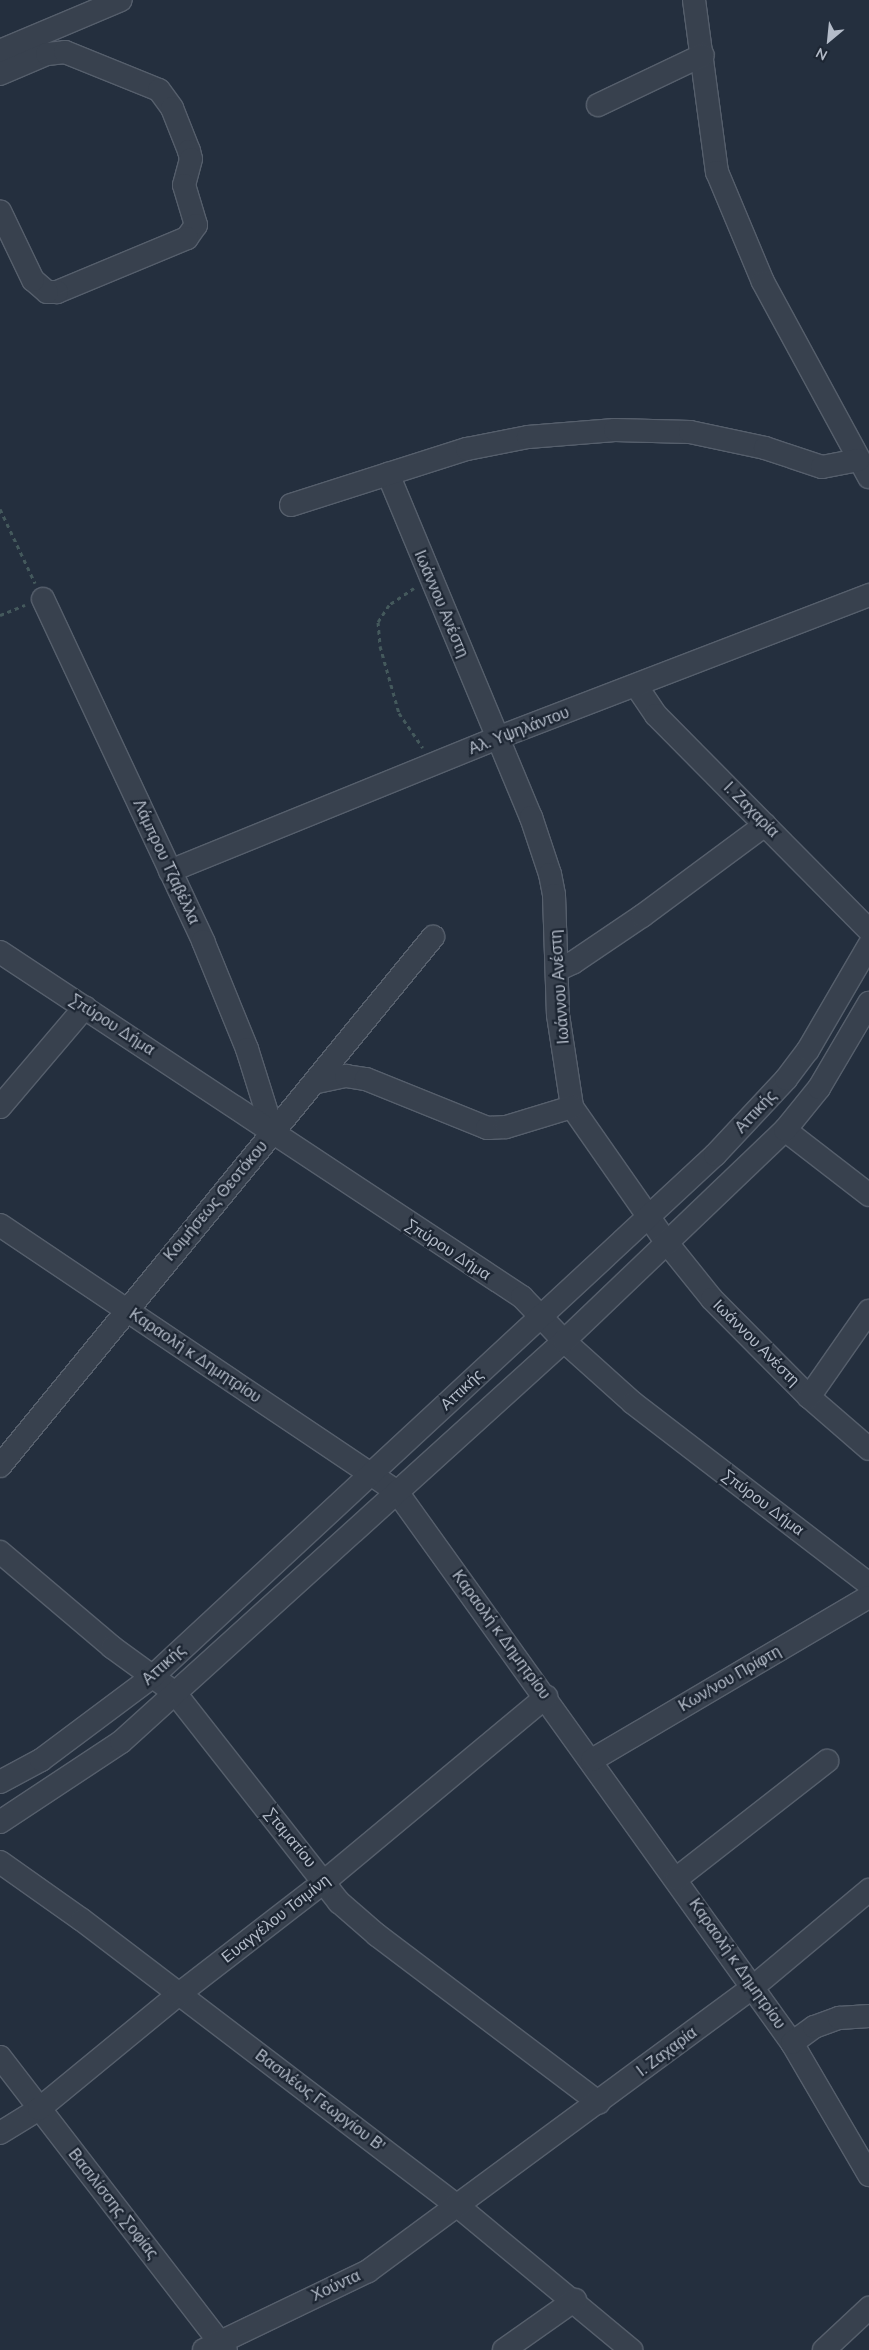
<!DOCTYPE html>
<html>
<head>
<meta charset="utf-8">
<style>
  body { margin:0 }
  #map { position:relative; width:869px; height:2350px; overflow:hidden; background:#242f3e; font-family:"Nunito Sans",sans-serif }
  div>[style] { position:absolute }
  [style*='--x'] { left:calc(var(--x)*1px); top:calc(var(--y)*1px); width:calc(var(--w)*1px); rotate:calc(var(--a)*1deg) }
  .path>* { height:3px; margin-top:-1.5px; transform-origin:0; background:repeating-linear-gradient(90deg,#44595c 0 4px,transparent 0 8px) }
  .roads { filter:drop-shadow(1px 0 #565f6c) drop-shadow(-1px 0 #565f6c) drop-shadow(0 1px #565f6c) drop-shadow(0 -1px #565f6c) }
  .minor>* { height:22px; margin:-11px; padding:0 11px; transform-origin:11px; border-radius:11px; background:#38414e }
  span { translate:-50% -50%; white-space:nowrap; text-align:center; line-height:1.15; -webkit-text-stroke:4.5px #1d2633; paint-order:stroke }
  .street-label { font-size:16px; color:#b4bcc9 }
  .north { position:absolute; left:804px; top:15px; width:50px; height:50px; -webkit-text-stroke:4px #1d2633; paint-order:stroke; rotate:208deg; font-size:14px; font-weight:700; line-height:20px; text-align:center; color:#b4bcc9 }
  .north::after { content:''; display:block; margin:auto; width:18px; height:22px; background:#b4bcc9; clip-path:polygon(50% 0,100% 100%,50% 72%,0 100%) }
</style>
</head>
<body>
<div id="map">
  <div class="path">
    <i style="--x:0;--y:509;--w:82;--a:64.7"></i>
    <i style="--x:414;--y:588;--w:30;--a:146"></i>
    <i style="--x:389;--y:605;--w:20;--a:123"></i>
    <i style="--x:378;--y:622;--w:24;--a:85"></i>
    <i style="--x:380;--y:646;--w:70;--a:74.2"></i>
    <i style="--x:399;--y:713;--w:42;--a:55.6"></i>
    <i style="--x:0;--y:615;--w:27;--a:-22"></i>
  </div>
  <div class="roads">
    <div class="minor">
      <i style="--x:694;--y:0;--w:174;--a:82.4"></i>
      <i style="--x:717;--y:172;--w:119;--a:67.3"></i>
      <i style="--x:763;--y:282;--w:222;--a:61.5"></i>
      <i style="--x:0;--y:51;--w:131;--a:-22.9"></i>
      <i style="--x:0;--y:74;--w:51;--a:-23.1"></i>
      <i style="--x:47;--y:54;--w:18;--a:-6"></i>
      <i style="--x:65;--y:52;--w:101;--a:22"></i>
      <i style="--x:159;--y:90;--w:22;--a:54"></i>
      <i style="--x:172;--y:108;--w:46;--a:68.4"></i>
      <i style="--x:189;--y:151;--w:8;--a:76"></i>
      <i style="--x:191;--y:159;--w:27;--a:105"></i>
      <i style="--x:184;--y:185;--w:42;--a:73.3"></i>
      <i style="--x:196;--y:225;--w:16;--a:125"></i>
      <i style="--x:187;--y:238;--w:141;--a:157.4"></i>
      <i style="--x:57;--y:292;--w:10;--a:180"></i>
      <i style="--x:47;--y:292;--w:18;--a:-139"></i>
      <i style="--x:33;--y:280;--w:76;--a:-115.6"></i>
      <i style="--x:598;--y:105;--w:116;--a:-25.5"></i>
      <i style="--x:388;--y:474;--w:372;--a:67.4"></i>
      <i style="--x:531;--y:817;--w:60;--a:71.6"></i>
      <i style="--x:550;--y:874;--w:21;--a:79"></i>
      <i style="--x:554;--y:895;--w:120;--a:88.1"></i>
      <i style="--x:558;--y:1015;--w:93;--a:81.3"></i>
      <i style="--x:572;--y:1107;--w:166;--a:55.1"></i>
      <i style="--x:667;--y:1243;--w:72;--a:51.2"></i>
      <i style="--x:712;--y:1299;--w:138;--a:45.3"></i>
      <i style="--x:809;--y:1397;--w:79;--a:40.9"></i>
      <i style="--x:291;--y:505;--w:185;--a:-17.7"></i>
      <i style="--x:467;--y:449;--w:62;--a:-11.1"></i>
      <i style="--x:528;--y:437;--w:87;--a:-4.6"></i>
      <i style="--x:615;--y:430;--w:75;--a:1.5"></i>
      <i style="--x:690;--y:432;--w:77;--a:12"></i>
      <i style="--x:765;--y:448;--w:60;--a:18.4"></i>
      <i style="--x:822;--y:467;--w:37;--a:-11"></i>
      <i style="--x:43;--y:599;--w:378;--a:64.9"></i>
      <i style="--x:203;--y:941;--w:117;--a:67.8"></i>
      <i style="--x:247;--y:1049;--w:87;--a:72.6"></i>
      <i style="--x:637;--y:687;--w:34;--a:56"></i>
      <i style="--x:656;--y:715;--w:303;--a:45.3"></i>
      <i style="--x:170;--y:871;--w:353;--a:-22.1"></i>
      <i style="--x:497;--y:738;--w:399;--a:-21"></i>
      <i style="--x:0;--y:952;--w:626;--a:33.46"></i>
      <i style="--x:522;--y:1297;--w:61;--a:46.3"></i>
      <i style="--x:564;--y:1341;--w:93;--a:41.9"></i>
      <i style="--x:633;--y:1403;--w:297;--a:37.5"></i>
      <i style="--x:557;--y:970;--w:19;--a:-25"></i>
      <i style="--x:574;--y:962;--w:82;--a:-34.1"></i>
      <i style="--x:642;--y:916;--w:153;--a:-36.5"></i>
      <i style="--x:317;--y:1082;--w:30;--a:-12"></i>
      <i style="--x:346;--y:1076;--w:20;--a:9"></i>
      <i style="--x:366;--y:1079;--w:131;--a:22"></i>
      <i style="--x:487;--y:1128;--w:19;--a:-3"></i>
      <i style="--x:506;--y:1127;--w:69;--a:-16.9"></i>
      <i style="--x:0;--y:1107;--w:131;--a:-49.6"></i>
      <i style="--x:785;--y:1130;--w:106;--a:37.7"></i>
      <i style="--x:0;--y:1225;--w:478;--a:33.9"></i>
      <i style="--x:397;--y:1492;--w:678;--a:54.36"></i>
      <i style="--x:792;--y:2043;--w:153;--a:59.7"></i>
      <i style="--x:809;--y:1397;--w:105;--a:-55.1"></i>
      <i style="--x:0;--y:1466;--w:684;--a:-50.7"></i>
      <i style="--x:0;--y:1552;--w:147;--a:40.3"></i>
      <i style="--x:112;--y:1647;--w:78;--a:36.1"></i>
      <i style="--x:175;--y:1693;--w:266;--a:51.9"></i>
      <i style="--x:339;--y:1902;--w:50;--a:41"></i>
      <i style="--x:377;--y:1935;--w:278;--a:37.1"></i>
      <i style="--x:592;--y:1760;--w:321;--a:-30.5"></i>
      <i style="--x:0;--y:1782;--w:47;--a:-28.2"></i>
      <i style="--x:41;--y:1760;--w:139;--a:-36.8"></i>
      <i style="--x:152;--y:1677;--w:768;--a:-42.84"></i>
      <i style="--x:715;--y:1155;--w:104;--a:-46.9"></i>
      <i style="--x:786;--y:1079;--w:36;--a:-53"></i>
      <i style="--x:808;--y:1050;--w:121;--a:-59.8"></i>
      <i style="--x:0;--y:1822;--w:145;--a:-33.5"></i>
      <i style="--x:121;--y:1742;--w:598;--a:-42.15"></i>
      <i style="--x:564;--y:1341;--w:306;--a:-43.7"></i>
      <i style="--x:785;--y:1130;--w:54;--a:-51"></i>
      <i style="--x:819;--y:1088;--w:99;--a:-59.5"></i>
      <i style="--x:0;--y:1862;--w:100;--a:35.3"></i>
      <i style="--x:82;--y:1920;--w:474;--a:37.3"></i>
      <i style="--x:459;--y:2207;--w:224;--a:39.7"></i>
      <i style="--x:676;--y:1879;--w:192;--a:-38"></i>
      <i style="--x:792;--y:2043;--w:27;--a:-36"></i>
      <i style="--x:814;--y:2027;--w:27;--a:-20"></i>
      <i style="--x:839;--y:2018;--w:30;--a:-4"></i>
      <i style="--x:0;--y:2057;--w:370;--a:52.4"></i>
      <i style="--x:0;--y:2133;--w:46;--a:-31.6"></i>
      <i style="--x:39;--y:2109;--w:181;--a:-39.4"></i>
      <i style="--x:179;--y:1994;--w:185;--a:-37.7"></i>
      <i style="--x:325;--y:1881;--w:288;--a:-39.8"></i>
      <i style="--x:204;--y:2350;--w:182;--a:-25.7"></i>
      <i style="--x:368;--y:2271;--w:477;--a:-36.4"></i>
      <i style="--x:752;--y:1988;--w:153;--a:-39.9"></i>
      <i style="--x:504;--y:2350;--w:87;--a:-35.2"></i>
      <i style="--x:824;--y:2350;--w:62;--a:-43"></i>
    </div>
  </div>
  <div class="street-label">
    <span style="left:441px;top:604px;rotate:67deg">Ιωάννου Ανέστη</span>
    <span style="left:519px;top:731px;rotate:-21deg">Αλ. Υψηλάντου</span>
    <span style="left:751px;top:810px;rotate:45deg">Ι. Ζαχαρία</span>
    <span style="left:166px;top:862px;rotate:65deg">Λάμπρου Τζαβέλλα</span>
    <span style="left:560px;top:987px;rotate:-94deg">Ιωάννου Ανέστη</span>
    <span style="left:112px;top:1025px;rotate:33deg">Σπύρου Δήμα</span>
    <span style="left:756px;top:1112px;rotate:-47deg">Αττικής</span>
    <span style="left:216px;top:1201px;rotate:-50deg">Κοιμήσεως Θεοτόκου</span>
    <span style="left:448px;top:1250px;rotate:33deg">Σπύρου Δήμα</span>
    <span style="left:756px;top:1343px;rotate:45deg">Ιωάννου Ανέστη</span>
    <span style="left:195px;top:1356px;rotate:34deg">Καραολή κ Δημητρίου</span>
    <span style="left:462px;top:1390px;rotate:-43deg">Αττικής</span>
    <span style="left:763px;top:1503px;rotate:37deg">Σπύρου Δήμα</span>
    <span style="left:501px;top:1635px;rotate:54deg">Καραολή κ Δημητρίου</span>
    <span style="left:164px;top:1665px;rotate:-42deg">Αττικής</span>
    <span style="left:730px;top:1679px;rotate:-30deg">Κων/νου Πρίφτη</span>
    <span style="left:290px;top:1838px;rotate:51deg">Σταματίου</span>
    <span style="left:276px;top:1919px;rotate:-38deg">Ευαγγέλου Τσιμίνη</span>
    <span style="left:737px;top:1964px;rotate:55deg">Καραολή κ Δημητρίου</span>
    <span style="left:667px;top:2052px;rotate:-37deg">Ι. Ζαχαρία</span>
    <span style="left:320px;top:2101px;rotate:37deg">Βασιλέως Γεωργίου Β'</span>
    <span style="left:113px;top:2204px;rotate:52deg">Βασιλίσσης Σοφίας</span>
    <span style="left:336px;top:2286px;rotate:-25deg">Χούντα</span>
  </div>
  <div class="north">N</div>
</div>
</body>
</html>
